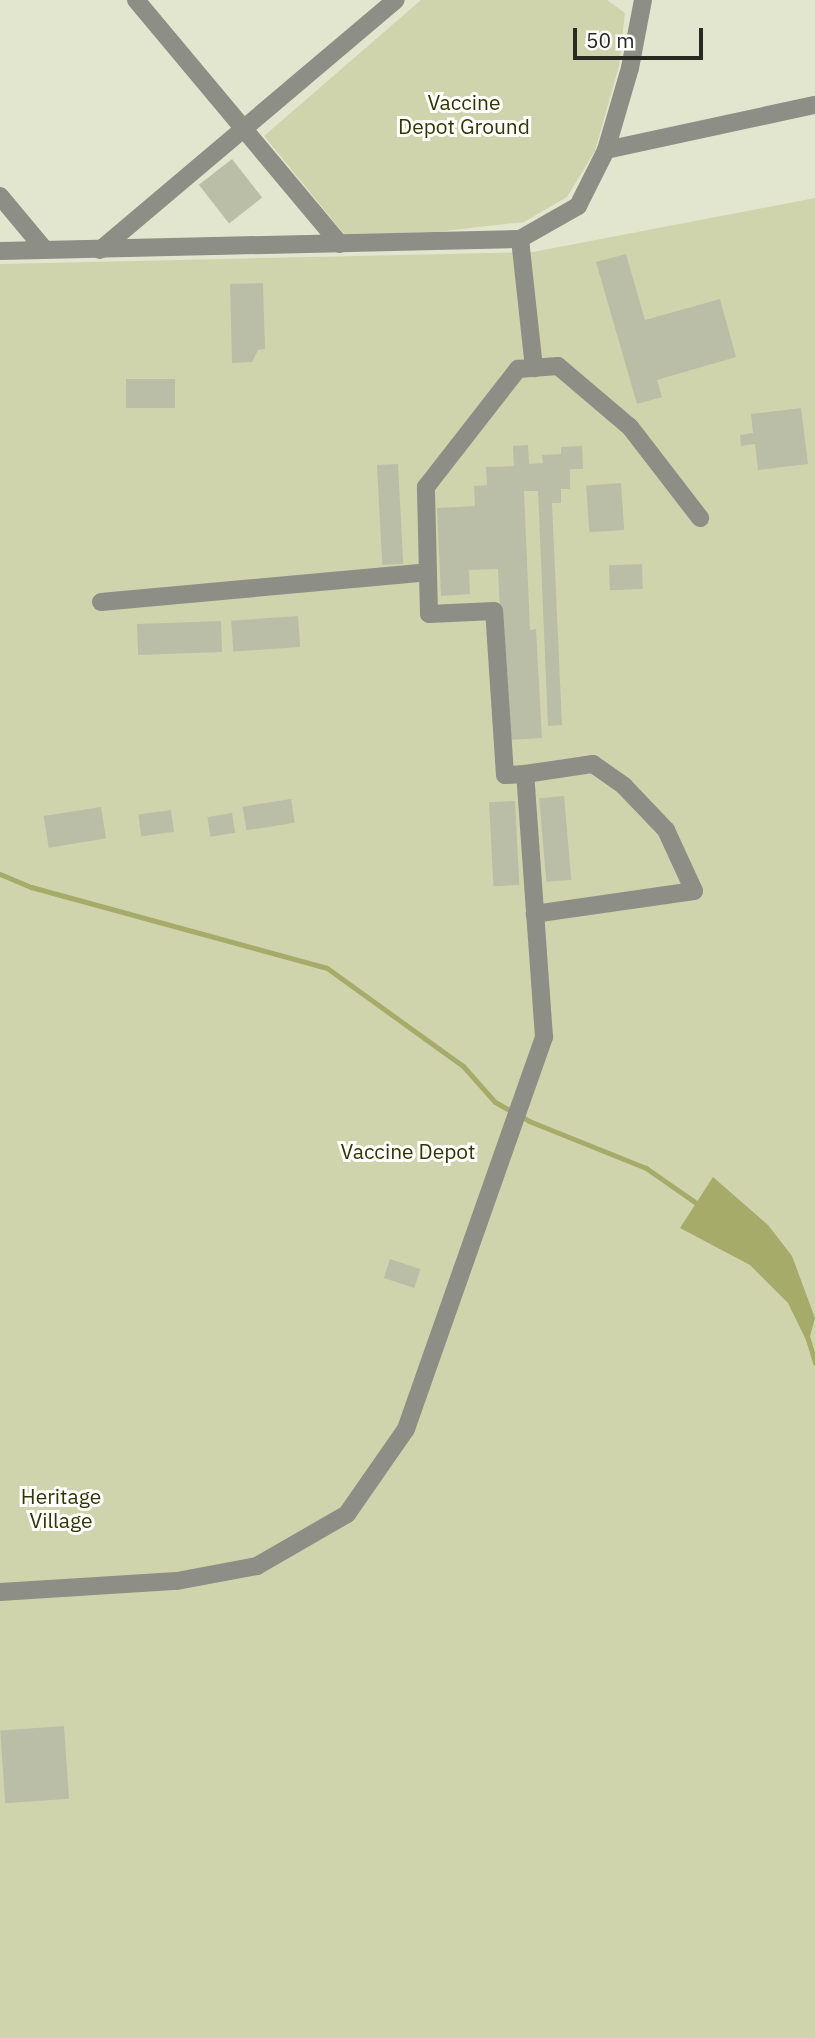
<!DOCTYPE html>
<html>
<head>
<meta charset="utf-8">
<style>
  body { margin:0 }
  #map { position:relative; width:815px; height:2038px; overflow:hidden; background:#e3e6ce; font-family:"IBM Plex Sans",sans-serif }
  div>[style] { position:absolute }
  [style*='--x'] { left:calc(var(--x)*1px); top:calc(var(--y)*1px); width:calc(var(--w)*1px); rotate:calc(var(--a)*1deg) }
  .green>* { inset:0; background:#d0d4ad }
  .water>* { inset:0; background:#a6ab6a }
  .stream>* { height:5px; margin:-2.5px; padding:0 2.5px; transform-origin:2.5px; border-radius:2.5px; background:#a6ab6a }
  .building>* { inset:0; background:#bbbea7; transform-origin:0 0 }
  .minor>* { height:18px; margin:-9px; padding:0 9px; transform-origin:9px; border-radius:9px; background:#8d8e85 }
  span { translate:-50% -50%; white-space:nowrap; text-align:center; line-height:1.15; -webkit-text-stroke:6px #fff; paint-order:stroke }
  .park-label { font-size:21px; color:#333601 }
  .scale { position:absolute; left:573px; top:28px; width:130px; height:32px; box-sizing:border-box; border:4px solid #292a21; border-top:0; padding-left:9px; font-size:21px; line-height:24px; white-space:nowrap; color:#292a21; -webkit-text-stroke:5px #fff; paint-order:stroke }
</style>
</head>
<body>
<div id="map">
  <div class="green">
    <i style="clip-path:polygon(421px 0,607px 0,625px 13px,619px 66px,595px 151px,567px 197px,524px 222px,436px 232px,344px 234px,264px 136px)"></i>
    <i style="clip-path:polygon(815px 198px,815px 2038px,0 2038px,0 264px,533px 252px)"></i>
  </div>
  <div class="water">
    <i style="clip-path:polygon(713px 1177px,768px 1225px,792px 1256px,815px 1318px,808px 1344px,788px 1303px,750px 1265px,680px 1228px)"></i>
  </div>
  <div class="stream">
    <i style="--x:0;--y:874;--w:34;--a:23"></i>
    <i style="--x:31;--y:887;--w:307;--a:15.3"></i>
    <i style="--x:327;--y:968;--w:168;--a:35.8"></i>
    <i style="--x:463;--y:1066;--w:48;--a:48.4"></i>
    <i style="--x:495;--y:1102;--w:39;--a:29"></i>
    <i style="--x:529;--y:1121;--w:126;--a:21.9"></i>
    <i style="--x:646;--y:1168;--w:68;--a:34.9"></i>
    <i style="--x:807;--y:1336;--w:28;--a:73"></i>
  </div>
  <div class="building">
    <i style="left:232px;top:159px;width:49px;height:42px;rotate:52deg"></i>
    <i style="clip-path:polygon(626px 254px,645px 320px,720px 299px,736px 357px,657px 380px,662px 397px,637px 404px,596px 262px)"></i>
    <i style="clip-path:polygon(263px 283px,265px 349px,258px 350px,252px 362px,232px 363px,230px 284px)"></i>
    <i style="left:126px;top:379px;width:49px;height:29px"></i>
    <i style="clip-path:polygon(801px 408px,808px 464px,758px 470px,755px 444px,741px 446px,740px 435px,753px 433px,751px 414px)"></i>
    <i style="clip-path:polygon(528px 445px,529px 464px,543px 463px,542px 455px,561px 454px,561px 447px,582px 446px,583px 469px,570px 469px,570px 489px,561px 489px,561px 503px,552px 503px,562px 725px,548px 726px,538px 491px,524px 491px,530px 630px,536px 629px,542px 738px,506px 740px,498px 569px,469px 570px,470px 594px,441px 596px,437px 508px,475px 506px,474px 486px,487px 485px,486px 467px,514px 466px,513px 446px)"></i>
    <i style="left:398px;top:464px;width:100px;height:21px;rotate:87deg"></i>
    <i style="left:621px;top:483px;width:47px;height:35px;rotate:86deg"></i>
    <i style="left:642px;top:564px;width:25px;height:33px;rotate:88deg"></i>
    <i style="left:298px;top:616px;width:31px;height:67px;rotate:86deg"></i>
    <i style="left:221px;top:621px;width:31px;height:84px;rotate:88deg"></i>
    <i style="left:564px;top:796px;width:84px;height:25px;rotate:85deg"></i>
    <i style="left:291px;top:799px;width:24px;height:49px;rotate:81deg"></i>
    <i style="left:515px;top:801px;width:84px;height:26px;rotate:87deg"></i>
    <i style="left:101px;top:807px;width:32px;height:58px;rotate:81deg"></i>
    <i style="left:171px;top:810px;width:22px;height:33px;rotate:82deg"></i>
    <i style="left:232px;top:813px;width:20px;height:25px;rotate:81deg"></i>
    <i style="left:390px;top:1259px;width:32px;height:20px;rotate:18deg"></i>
    <i style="left:64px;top:1726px;width:73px;height:64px;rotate:86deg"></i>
  </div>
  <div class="minor">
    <i style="--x:136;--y:0;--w:318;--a:50.1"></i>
    <i style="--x:606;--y:150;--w:214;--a:-12.2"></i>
    <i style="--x:0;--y:196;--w:70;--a:50.2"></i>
    <i style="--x:520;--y:239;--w:130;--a:83.8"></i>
    <i style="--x:100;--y:250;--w:387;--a:-40.2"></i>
    <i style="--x:0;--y:251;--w:520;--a:-1.32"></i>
    <i style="--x:520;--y:239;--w:67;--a:-29.6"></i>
    <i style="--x:578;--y:206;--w:63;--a:-63.4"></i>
    <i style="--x:606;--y:150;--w:85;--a:-73.7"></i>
    <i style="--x:630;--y:68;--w:69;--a:-79.2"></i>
    <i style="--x:101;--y:602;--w:328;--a:-5.2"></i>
    <i style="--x:525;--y:774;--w:69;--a:-8.4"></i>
    <i style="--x:593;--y:764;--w:38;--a:35"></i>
    <i style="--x:624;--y:786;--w:61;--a:46.3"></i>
    <i style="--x:666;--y:830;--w:67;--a:65.3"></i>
    <i style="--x:694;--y:891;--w:161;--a:171.8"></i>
    <i style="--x:0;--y:1592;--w:177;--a:-3.6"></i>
    <i style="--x:177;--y:1581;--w:81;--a:-10.6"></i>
    <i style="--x:257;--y:1566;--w:104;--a:-30"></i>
    <i style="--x:347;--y:1514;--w:103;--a:-55.2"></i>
    <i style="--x:406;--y:1429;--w:416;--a:-70.6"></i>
    <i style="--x:544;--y:1037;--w:264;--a:-94.1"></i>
    <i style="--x:525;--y:774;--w:20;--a:177"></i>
    <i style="--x:505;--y:775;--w:164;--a:-93.8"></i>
    <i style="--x:494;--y:611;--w:65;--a:177.4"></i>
    <i style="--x:429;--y:614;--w:127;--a:-91.4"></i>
    <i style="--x:426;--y:487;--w:150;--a:-52.1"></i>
    <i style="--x:518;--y:369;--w:40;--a:-4.3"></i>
    <i style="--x:558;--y:366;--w:94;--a:40.3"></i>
    <i style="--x:630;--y:427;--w:115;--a:52.4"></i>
  </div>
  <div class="park-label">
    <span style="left:464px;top:114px">Vaccine<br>Depot Ground</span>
    <span style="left:408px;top:1151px">Vaccine Depot</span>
    <span style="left:61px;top:1508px">Heritage<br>Village</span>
  </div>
  <div class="scale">50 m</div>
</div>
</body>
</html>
